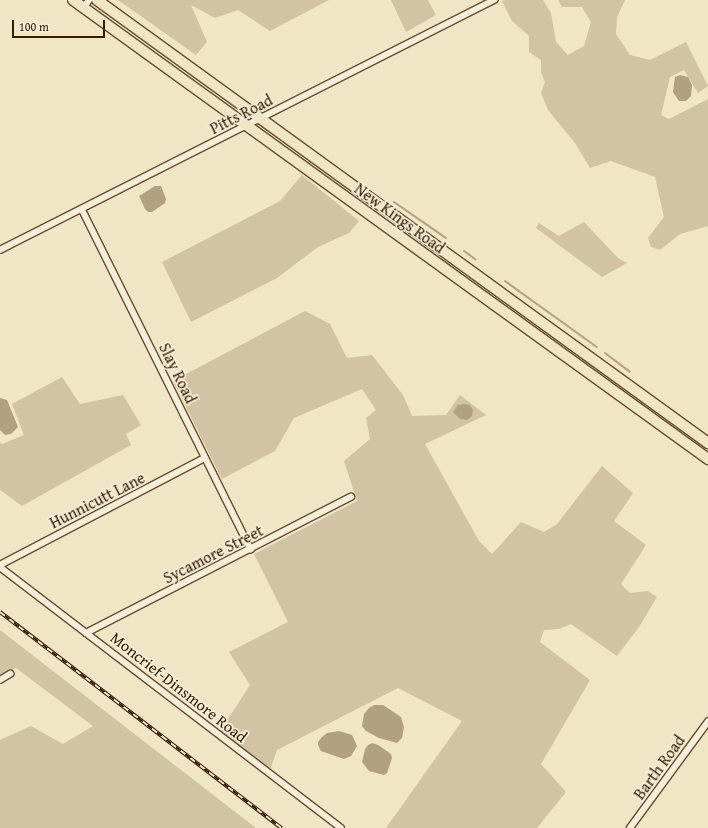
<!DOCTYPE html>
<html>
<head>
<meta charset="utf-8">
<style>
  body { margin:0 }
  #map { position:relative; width:708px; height:828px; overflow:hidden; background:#f0e5c5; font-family:"Gentium Book Plus",serif }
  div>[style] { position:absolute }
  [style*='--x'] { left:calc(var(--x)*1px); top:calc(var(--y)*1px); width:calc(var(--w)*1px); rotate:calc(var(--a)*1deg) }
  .green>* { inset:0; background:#d1c3a4 }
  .water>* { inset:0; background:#b1a182 }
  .stream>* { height:2px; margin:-1px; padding:0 1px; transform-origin:1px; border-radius:1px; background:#b1a182 }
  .roads { filter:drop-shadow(1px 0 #654e31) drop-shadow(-1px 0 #654e31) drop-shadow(0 1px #654e31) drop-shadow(0 -1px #654e31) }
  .street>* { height:5.5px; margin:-2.75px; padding:0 2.75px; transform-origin:2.75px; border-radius:2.75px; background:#f5eed9 }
  .highway>* { height:10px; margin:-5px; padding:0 5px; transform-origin:5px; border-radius:5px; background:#f0e5c5 }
  .rail>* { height:3.5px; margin-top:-1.75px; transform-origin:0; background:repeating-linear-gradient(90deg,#f5eed9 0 6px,#371c00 0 12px); box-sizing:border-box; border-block:1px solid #371c00 }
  span { translate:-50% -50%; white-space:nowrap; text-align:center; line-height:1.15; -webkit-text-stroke:3.5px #f5eed9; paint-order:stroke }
  .street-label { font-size:16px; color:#371c00 }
  .scale { position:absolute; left:12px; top:20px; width:93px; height:18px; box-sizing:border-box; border:2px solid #371c00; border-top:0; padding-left:5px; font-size:12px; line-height:14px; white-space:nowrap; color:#371c00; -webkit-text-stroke:3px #f5eed9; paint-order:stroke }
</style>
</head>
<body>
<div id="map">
  <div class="green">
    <i style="clip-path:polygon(118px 0,329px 0,270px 31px,238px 10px,215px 18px,191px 5px,207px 42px,196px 55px)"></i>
    <i style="clip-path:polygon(391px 0,428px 0,436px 15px,406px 32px)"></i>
    <i style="clip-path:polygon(505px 0,543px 0,551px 13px,556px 42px,568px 55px,584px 46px,591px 22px,582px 7px,562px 7px,558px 0,625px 0,617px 17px,616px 34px,630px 55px,650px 60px,686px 42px,708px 86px,698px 93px,684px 70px,670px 77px,661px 115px,669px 119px,708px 99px,708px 226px,680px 234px,660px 250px,651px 247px,648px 238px,664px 217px,655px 177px,611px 161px,590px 168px,575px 143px,548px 110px,541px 93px,545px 82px,541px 72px,541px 60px,529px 52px,529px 36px,512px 21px,502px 1px)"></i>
    <i style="clip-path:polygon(302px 175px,359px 221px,349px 233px,318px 247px,277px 278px,191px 322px,162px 262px,280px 201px)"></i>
    <i style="clip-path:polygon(584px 222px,618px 258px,627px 263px,602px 277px,536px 228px,539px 223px,559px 236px)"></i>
    <i style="clip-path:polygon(305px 311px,330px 324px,347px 358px,372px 355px,403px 395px,412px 416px,446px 415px,460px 395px,486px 415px,425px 444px,479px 541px,492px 554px,521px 522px,544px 532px,557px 524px,602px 466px,633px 493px,614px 521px,646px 545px,621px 584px,630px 593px,648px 591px,657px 597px,639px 627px,617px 656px,571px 624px,559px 629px,544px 630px,540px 642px,590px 680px,541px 764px,566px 792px,537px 828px,386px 828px,462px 721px,398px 688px,277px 750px,270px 770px,220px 731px,250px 685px,229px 652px,288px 622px,254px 554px,357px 501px,344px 461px,370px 439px,366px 418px,376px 410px,362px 389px,294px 418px,275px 451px,222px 479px,173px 381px)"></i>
    <i style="clip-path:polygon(62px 377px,80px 404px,123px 395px,141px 425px,126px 434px,131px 445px,22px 506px,0 490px,0 443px,2px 444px,24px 435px,12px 404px)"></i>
    <i style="clip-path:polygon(0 630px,256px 828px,0 828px,0 740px,31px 726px,63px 744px,93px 726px,16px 668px,0 675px)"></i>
  </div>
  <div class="water">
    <i style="clip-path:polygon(680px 75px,688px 77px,692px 85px,691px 96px,686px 101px,679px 101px,673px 92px,675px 77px)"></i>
    <i style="clip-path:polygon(155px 186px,161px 186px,166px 199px,165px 203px,152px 212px,148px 212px,145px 209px,139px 196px)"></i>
    <i style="clip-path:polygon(0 398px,7px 400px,18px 427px,11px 434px,5px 435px,0 430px)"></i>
    <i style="clip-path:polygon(465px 404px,470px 405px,473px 410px,472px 416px,467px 420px,460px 419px,453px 412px,458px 405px)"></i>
    <i style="clip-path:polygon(374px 705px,383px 705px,401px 717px,404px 727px,402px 738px,397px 743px,379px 738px,366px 731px,362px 726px,364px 714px,369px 708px)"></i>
    <i style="clip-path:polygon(339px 731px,352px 735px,357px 746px,351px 756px,344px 759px,321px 751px,318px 745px,318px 742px,322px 737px,327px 733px)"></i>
    <i style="clip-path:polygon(372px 743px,378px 745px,391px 754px,392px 758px,387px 773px,384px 775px,369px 771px,362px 762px,365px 749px,368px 745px)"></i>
  </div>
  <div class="stream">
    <i style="--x:394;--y:202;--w:63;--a:34.7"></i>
    <i style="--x:464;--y:251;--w:14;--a:36"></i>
    <i style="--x:505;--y:281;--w:113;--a:35.7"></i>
    <i style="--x:605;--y:353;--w:31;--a:37"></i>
  </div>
  <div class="roads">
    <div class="street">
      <i style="--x:84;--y:7;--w:9;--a:-54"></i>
      <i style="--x:82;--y:209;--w:380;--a:63.6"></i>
      <i style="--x:0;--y:250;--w:554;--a:-26.84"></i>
      <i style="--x:0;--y:565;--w:231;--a:-27.6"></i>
      <i style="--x:0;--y:567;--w:429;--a:37.4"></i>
      <i style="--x:86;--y:633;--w:298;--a:-27.2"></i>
      <i style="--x:0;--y:680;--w:12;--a:-31"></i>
      <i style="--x:630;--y:828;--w:132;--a:-53.7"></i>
    </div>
    <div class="highway">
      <i style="--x:73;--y:0;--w:784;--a:35.86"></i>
      <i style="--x:97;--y:0;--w:755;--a:35.94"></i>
    </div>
  </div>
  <div class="rail">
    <i style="--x:0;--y:612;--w:355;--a:37.5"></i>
  </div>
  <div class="street-label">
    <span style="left:241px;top:114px;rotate:-27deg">Pitts Road</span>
    <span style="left:400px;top:218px;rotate:36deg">New Kings Road</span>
    <span style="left:178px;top:373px;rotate:64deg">Slay Road</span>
    <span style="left:97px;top:500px;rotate:-27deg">Hunnicutt Lane</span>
    <span style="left:213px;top:554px;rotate:-27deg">Sycamore Street</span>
    <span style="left:179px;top:687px;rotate:38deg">Moncrief-Dinsmore Road</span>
    <span style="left:659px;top:767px;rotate:-54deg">Barth Road</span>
  </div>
  <div class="scale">100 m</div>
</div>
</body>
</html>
